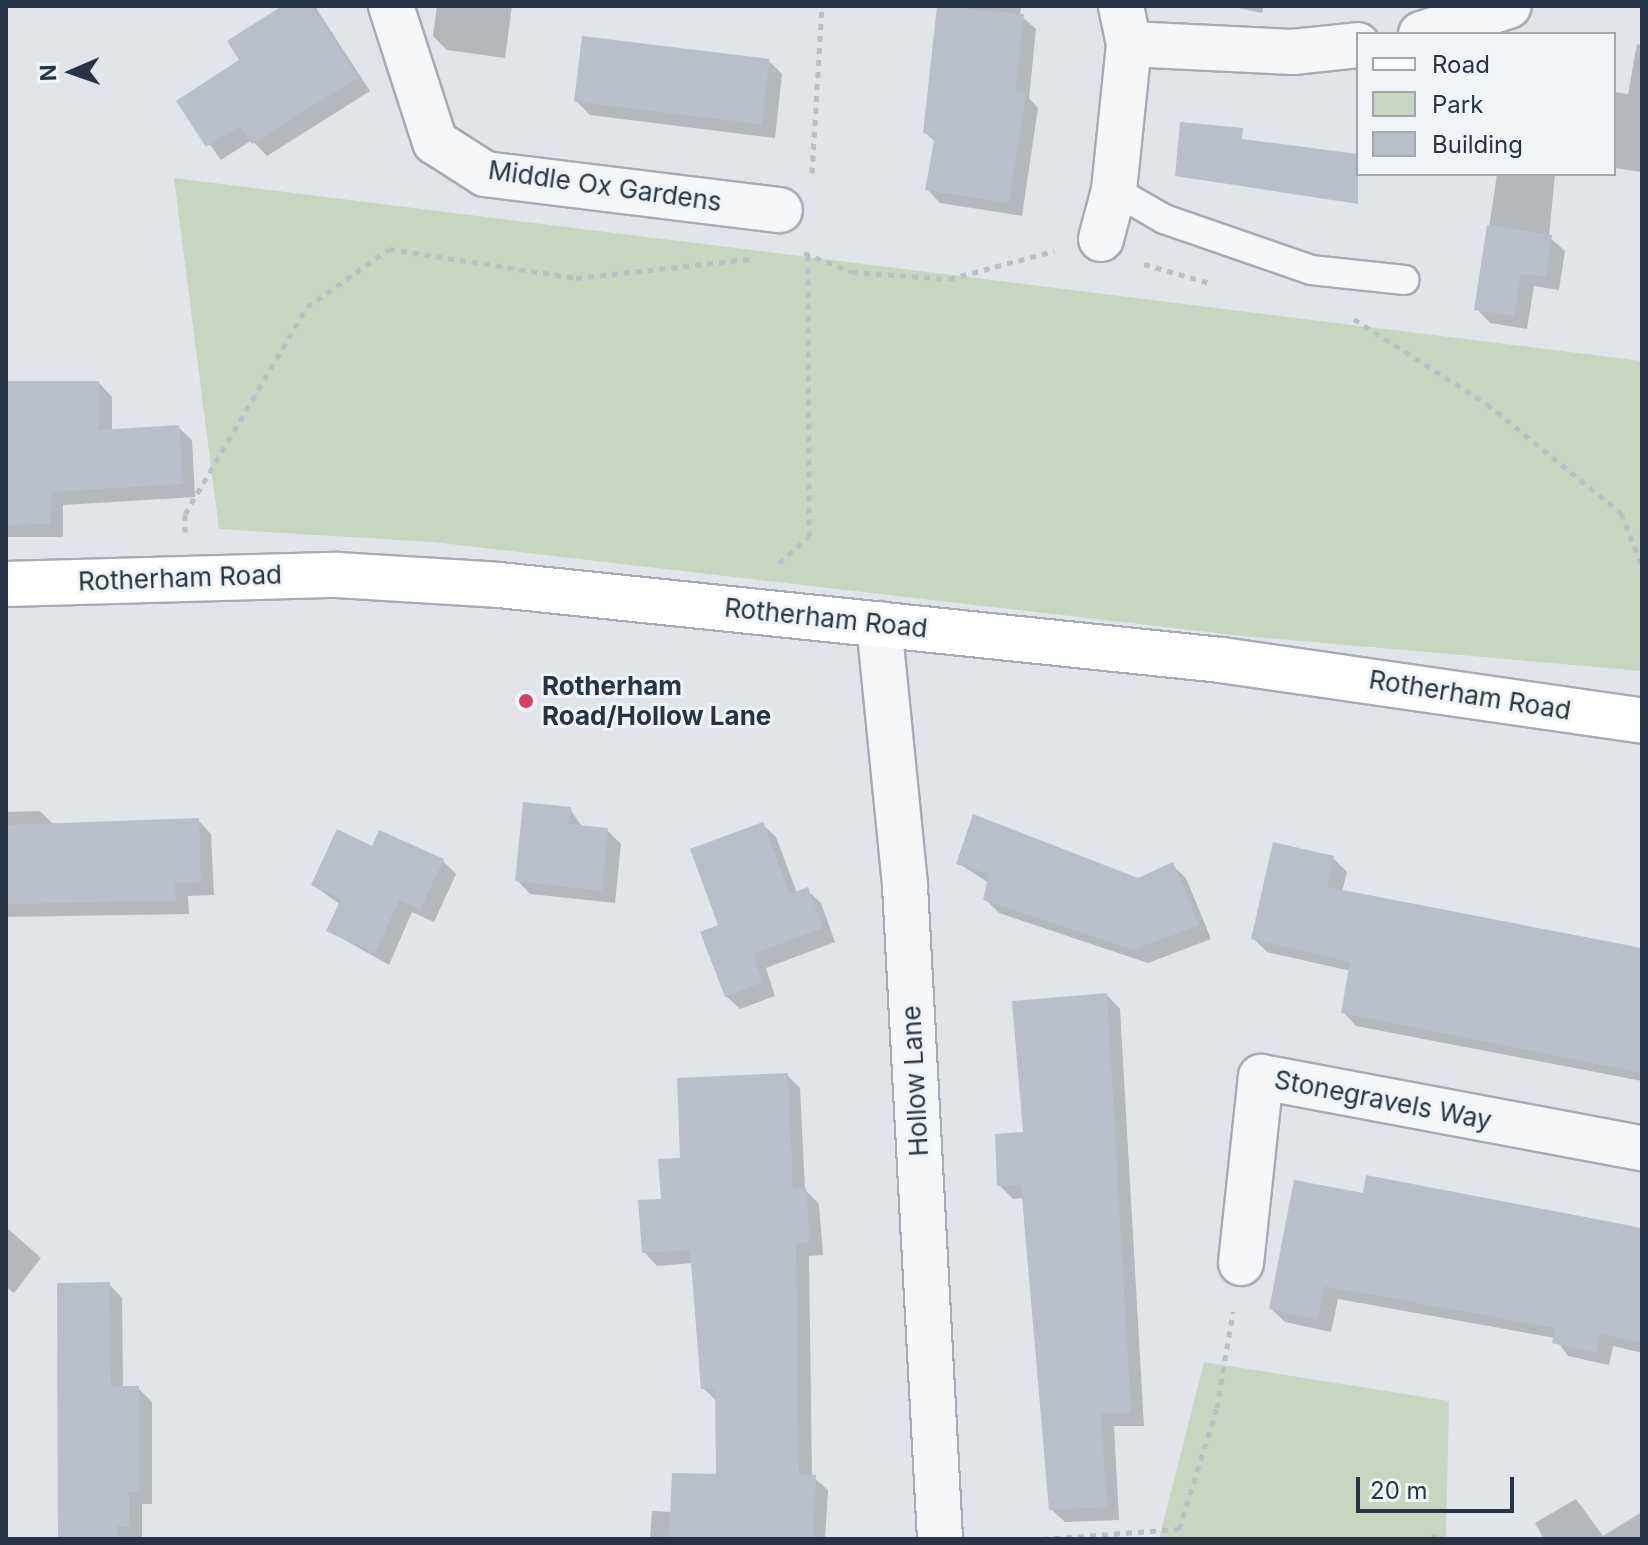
<!DOCTYPE html>
<html>
<head>
<meta charset="utf-8">
<style>
  body { margin:0 }
  #map { position:relative; width:1648px; height:1545px; overflow:hidden; background:#e1e5ea; font-family:Inter,sans-serif }
  div>[style] { position:absolute }
  [style*='--x'] { left:calc(var(--x)*1px); top:calc(var(--y)*1px); width:calc(var(--w)*1px); rotate:calc(var(--a)*1deg) }
  .green>* { inset:0; background:#c8d5c1 }
  .shadow>* { inset:0; background:#0003 }
  .building>* { inset:0; background:#b8bfc8; transform-origin:0 0 }
  .path>* { height:5px; margin-top:-2.5px; transform-origin:0; background:repeating-linear-gradient(90deg,#bbc0c5 0 6px,transparent 0 12px) }
  .roads { filter:drop-shadow(2px 0 #a6acb5) drop-shadow(-2px 0 #a6acb5) drop-shadow(0 2px #a6acb5) drop-shadow(0 -2px #a6acb5) }
  .lane>* { height:28px; margin:-14px; padding:0 14px; transform-origin:14px; border-radius:14px; background:#f4f6f8 }
  .street>* { height:44px; margin:-22px; padding:0 22px; transform-origin:22px; border-radius:22px; background:#f4f6f8 }
  .secondary>* { height:44px; margin:-22px; padding:0 22px; transform-origin:22px; border-radius:22px; background:#fff }
  .dots>* { width:22px; height:22px; translate:-50% -50%; box-sizing:border-box; border:4px solid #f0f4f7; border-radius:50% }
  span { translate:-50% -50%; white-space:nowrap; text-align:center; line-height:1.15; -webkit-text-stroke:6px #f0f4f7; paint-order:stroke }
  .street-label { font-size:26px; color:#283443 }
  .poi-label { font-size:26px; color:#283443; font-weight:700 }
  .left { translate:0 -50%; text-align:left }
  .frame { position:absolute; inset:0; border:8px solid #283443; pointer-events:none }
  .legend { position:absolute; left:1356px; top:32px; width:260px; height:144px; box-sizing:border-box; background:#f0f4f7; border:2px solid #a0a7af; margin:0; padding:10px 14px; list-style:none; font-size:24px; color:#283443 }
  .legend li { display:flex; align-items:center; gap:16px; height:40px }
  .legend b { width:40px; border:2px solid #a0a7af }
  .north { position:absolute; left:32px; top:32px; width:80px; height:80px; -webkit-text-stroke:6px #f0f4f7; paint-order:stroke; rotate:268deg; font-size:22px; font-weight:700; line-height:32px; text-align:center; color:#283443 }
  .north::after { content:''; display:block; margin:auto; width:28px; height:36px; background:#283443; clip-path:polygon(50% 0,100% 100%,50% 72%,0 100%) }
  .scale { position:absolute; left:1356px; top:1477px; width:158px; height:36px; box-sizing:border-box; border:4px solid #283443; border-top:0; padding-left:10px; font-size:24px; line-height:28px; white-space:nowrap; color:#283443; -webkit-text-stroke:6px #f0f4f7; paint-order:stroke }
</style>
</head>
<body>
<div id="map">
  <div class="green">
    <i style="clip-path:polygon(174px 178px,1642px 361px,1642px 671px,1243px 636px,433px 542px,219px 529px)"></i>
    <i style="clip-path:polygon(1204px 1362px,1449px 1401px,1446px 1539px,1159px 1539px)"></i>
  </div>
  <div class="shadow">
    <i style="clip-path:polygon(285px 6px,316px 8px,370px 91px,267px 156px,252px 140px,221px 160px,179px 101px,242px 61px)"></i>
    <i style="clip-path:polygon(437px 6px,512px 6px,505px 58px,447px 50px,433px 36px)"></i>
    <i style="clip-path:polygon(939px 6px,1021px 6px,1020px 15px,1036px 29px,1029px 98px,1038px 108px,1022px 216px,940px 203px,927px 189px,936px 143px,925px 132px)"></i>
    <i style="clip-path:polygon(1229px 6px,1264px 6px,1262px 13px)"></i>
    <i style="clip-path:polygon(1637px 44px,1642px 45px,1642px 172px,1614px 168px,1614px 92px,1628px 94px)"></i>
    <i style="clip-path:polygon(769px 61px,782px 74px,775px 138px,590px 115px,576px 101px)"></i>
    <i style="clip-path:polygon(1497px 174px,1555px 174px,1549px 237px,1565px 251px,1559px 290px,1534px 286px,1527px 329px,1490px 323px,1477px 309px)"></i>
    <i style="clip-path:polygon(6px 383px,99px 383px,112px 397px,112px 431px,178px 427px,192px 440px,195px 497px,63px 505px,63px 537px,6px 537px)"></i>
    <i style="clip-path:polygon(570px 809px,583px 828px,607px 830px,621px 844px,615px 903px,530px 894px,517px 880px)"></i>
    <i style="clip-path:polygon(40px 811px,54px 825px,198px 820px,211px 834px,214px 895px,188px 896px,189px 914px,6px 917px,6px 812px)"></i>
    <i style="clip-path:polygon(762px 824px,776px 837px,797px 893px,807px 890px,821px 903px,835px 942px,766px 968px,775px 996px,740px 1009px,726px 996px,720px 926px)"></i>
    <i style="clip-path:polygon(373px 848px,443px 861px,456px 874px,434px 922px,412px 912px,389px 965px,329px 931px,341px 905px,313px 885px)"></i>
    <i style="clip-path:polygon(1333px 858px,1347px 872px,1342px 892px,1642px 950px,1642px 1081px,1356px 1026px,1343px 1012px,1351px 971px,1267px 952px,1254px 939px)"></i>
    <i style="clip-path:polygon(958px 863px,1138px 880px,1172px 865px,1186px 878px,1211px 939px,1148px 963px,999px 913px,985px 899px,989px 883px)"></i>
    <i style="clip-path:polygon(1107px 995px,1120px 1009px,1144px 1426px,1114px 1426px,1119px 1520px,1065px 1522px,1051px 1509px,1025px 1198px,1013px 1199px,999px 1185px)"></i>
    <i style="clip-path:polygon(787px 1075px,800px 1088px,805px 1190px,819px 1204px,823px 1255px,809px 1256px,812px 1476px,828px 1490px,825px 1539px,650px 1539px,652px 1511px,672px 1512px,718px 1477px,718px 1402px,703px 1388px,693px 1263px,657px 1266px,644px 1252px,682px 1160px)"></i>
    <i style="clip-path:polygon(1364px 1195px,1642px 1231px,1642px 1353px,1613px 1346px,1609px 1365px,1568px 1356px,1555px 1338px,1338px 1299px,1331px 1332px,1285px 1322px,1271px 1309px)"></i>
    <i style="clip-path:polygon(6px 1227px,41px 1258px,14px 1293px,6px 1287px)"></i>
    <i style="clip-path:polygon(109px 1284px,122px 1298px,123px 1388px,138px 1388px,152px 1402px,152px 1504px,142px 1504px,142px 1539px,60px 1539px)"></i>
    <i style="clip-path:polygon(1576px 1499px,1603px 1536px,1642px 1512px,1642px 1539px,1544px 1539px,1535px 1523px)"></i>
  </div>
  <div class="building">
    <i style="clip-path:polygon(282px 6px,312px 6px,358px 77px,252px 144px,240px 126px,206px 147px,176px 101px,239px 60px,227px 41px)"></i>
    <i style="clip-path:polygon(937px 6px,1024px 14px,1015px 91px,1026px 92px,1009px 203px,925px 190px,935px 135px,923px 133px)"></i>
    <i style="left:582px;top:36px;width:189px;height:66px;rotate:7deg"></i>
    <i style="clip-path:polygon(1180px 122px,1243px 128px,1242px 139px,1358px 154px,1358px 204px,1175px 176px)"></i>
    <i style="clip-path:polygon(1487px 225px,1552px 235px,1546px 277px,1521px 274px,1514px 316px,1474px 310px)"></i>
    <i style="clip-path:polygon(6px 381px,99px 381px,99px 430px,179px 425px,183px 484px,51px 492px,50px 524px,6px 525px)"></i>
    <i style="clip-path:polygon(523px 802px,571px 807px,569px 824px,608px 828px,602px 891px,515px 881px)"></i>
    <i style="clip-path:polygon(973px 814px,1138px 878px,1173px 862px,1199px 925px,1133px 950px,983px 900px,989px 874px,956px 864px)"></i>
    <i style="clip-path:polygon(199px 818px,201px 882px,175px 883px,176px 901px,6px 904px,6px 825px)"></i>
    <i style="clip-path:polygon(763px 822px,790px 894px,808px 887px,823px 928px,753px 954px,763px 982px,725px 997px,700px 932px,718px 925px,690px 849px)"></i>
    <i style="clip-path:polygon(337px 829px,372px 846px,379px 830px,444px 859px,420px 910px,399px 900px,375px 953px,326px 931px,341px 899px,311px 885px)"></i>
    <i style="clip-path:polygon(1273px 842px,1334px 856px,1327px 887px,1642px 948px,1642px 1073px,1341px 1013px,1350px 962px,1251px 939px)"></i>
    <i style="clip-path:polygon(1107px 993px,1131px 1413px,1101px 1413px,1107px 1507px,1049px 1510px,1021px 1185px,997px 1186px,995px 1134px,1023px 1132px,1012px 1001px)"></i>
    <i style="clip-path:polygon(788px 1073px,793px 1189px,806px 1188px,810px 1242px,796px 1243px,799px 1474px,816px 1475px,813px 1539px,669px 1539px,672px 1473px,716px 1474px,715px 1389px,701px 1389px,690px 1250px,642px 1253px,638px 1200px,661px 1199px,658px 1159px,680px 1158px,677px 1078px)"></i>
    <i style="clip-path:polygon(1366px 1175px,1642px 1228px,1642px 1343px,1600px 1334px,1596px 1353px,1552px 1343px,1555px 1328px,1324px 1286px,1318px 1320px,1269px 1309px,1294px 1180px,1363px 1193px)"></i>
    <i style="clip-path:polygon(110px 1282px,111px 1386px,139px 1386px,139px 1492px,129px 1492px,129px 1527px,117px 1526px,117px 1539px,58px 1539px,57px 1283px)"></i>
  </div>
  <div class="path">
    <i style="--x:812;--y:173;--w:167;--a:-86.6"></i>
    <i style="--x:804;--y:253;--w:52;--a:21.6"></i>
    <i style="--x:852;--y:272;--w:97;--a:4.1"></i>
    <i style="--x:949;--y:279;--w:109;--a:-14.9"></i>
    <i style="--x:1144;--y:264;--w:69;--a:16.1"></i>
    <i style="--x:1354;--y:319;--w:158;--a:32.6"></i>
    <i style="--x:1487;--y:404;--w:173;--a:39.1"></i>
    <i style="--x:1621;--y:513;--w:57;--a:68.4"></i>
    <i style="--x:185;--y:532;--w:18;--a:-90"></i>
    <i style="--x:185;--y:514;--w:240;--a:-59.5"></i>
    <i style="--x:307;--y:307;--w:100;--a:-35.3"></i>
    <i style="--x:389;--y:249;--w:189;--a:8.8"></i>
    <i style="--x:576;--y:278;--w:175;--a:-6.2"></i>
    <i style="--x:779;--y:563;--w:40;--a:-41"></i>
    <i style="--x:809;--y:537;--w:286;--a:-90.2"></i>
    <i style="--x:1042;--y:1539;--w:137;--a:-4.2"></i>
    <i style="--x:1179;--y:1529;--w:127;--a:-72.6"></i>
    <i style="--x:1217;--y:1408;--w:98;--a:-80.6"></i>
    <i style="--x:1434;--y:1539;--w:11;--a:-90"></i>
  </div>
  <div class="roads">
    <div class="lane">
      <i style="--x:1114;--y:190;--w:58;--a:30.1"></i>
      <i style="--x:1164;--y:219;--w:156;--a:19.1"></i>
      <i style="--x:1311;--y:270;--w:94;--a:6.1"></i>
    </div>
    <div class="street">
      <i style="--x:391;--y:6;--w:143;--a:72.1"></i>
      <i style="--x:435;--y:142;--w:59;--a:32.6"></i>
      <i style="--x:485;--y:174;--w:297;--a:7"></i>
      <i style="--x:1421;--y:34;--w:92;--a:-17.7"></i>
      <i style="--x:1129;--y:44;--w:164;--a:2.8"></i>
      <i style="--x:1293;--y:52;--w:65;--a:-6.1"></i>
      <i style="--x:1101;--y:239;--w:51;--a:-75.1"></i>
      <i style="--x:1114;--y:190;--w:147;--a:-84.1"></i>
      <i style="--x:1129;--y:44;--w:39;--a:-102"></i>
      <i style="--x:879;--y:624;--w:263;--a:84.3"></i>
      <i style="--x:905;--y:886;--w:654;--a:86.93"></i>
      <i style="--x:1241;--y:1263;--w:187;--a:-83.9"></i>
      <i style="--x:1261;--y:1077;--w:388;--a:10.6"></i>
    </div>
    <div class="secondary">
      <i style="--x:6;--y:584;--w:331;--a:-1.6"></i>
      <i style="--x:337;--y:575;--w:162;--a:3.5"></i>
      <i style="--x:499;--y:585;--w:726;--a:5.93"></i>
      <i style="--x:1221;--y:660;--w:425;--a:8.2"></i>
    </div>
  </div>
  <div class="dots">
    <i style="left:526px;top:701px;background:#d54064"></i>
  </div>
  <div class="street-label">
    <span style="left:605px;top:186px;rotate:8deg">Middle Ox Gardens</span>
    <span style="left:180px;top:578px;rotate:-2deg">Rotherham Road</span>
    <span style="left:826px;top:618px;rotate:6deg">Rotherham Road</span>
    <span style="left:1470px;top:695px;rotate:9deg">Rotherham Road</span>
    <span style="left:915px;top:1081px;rotate:-93deg">Hollow Lane</span>
    <span style="left:1383px;top:1100px;rotate:11deg">Stonegravels Way</span>
  </div>
  <div class="poi-label">
    <span class="left" style="left:542px;top:701px">Rotherham<br>Road/Hollow Lane</span>
  </div>
  <div class="frame"></div>
  <ul class="legend">
  <li><b style="height:10px;background:#fff"></b>Road</li>
  <li><b style="height:22px;background:#c8d5c1"></b>Park</li>
  <li><b style="height:22px;background:#b8bfc8"></b>Building</li>
  </ul>
  <div class="north">N</div>
  <div class="scale">20 m</div>
</div>
</body>
</html>
